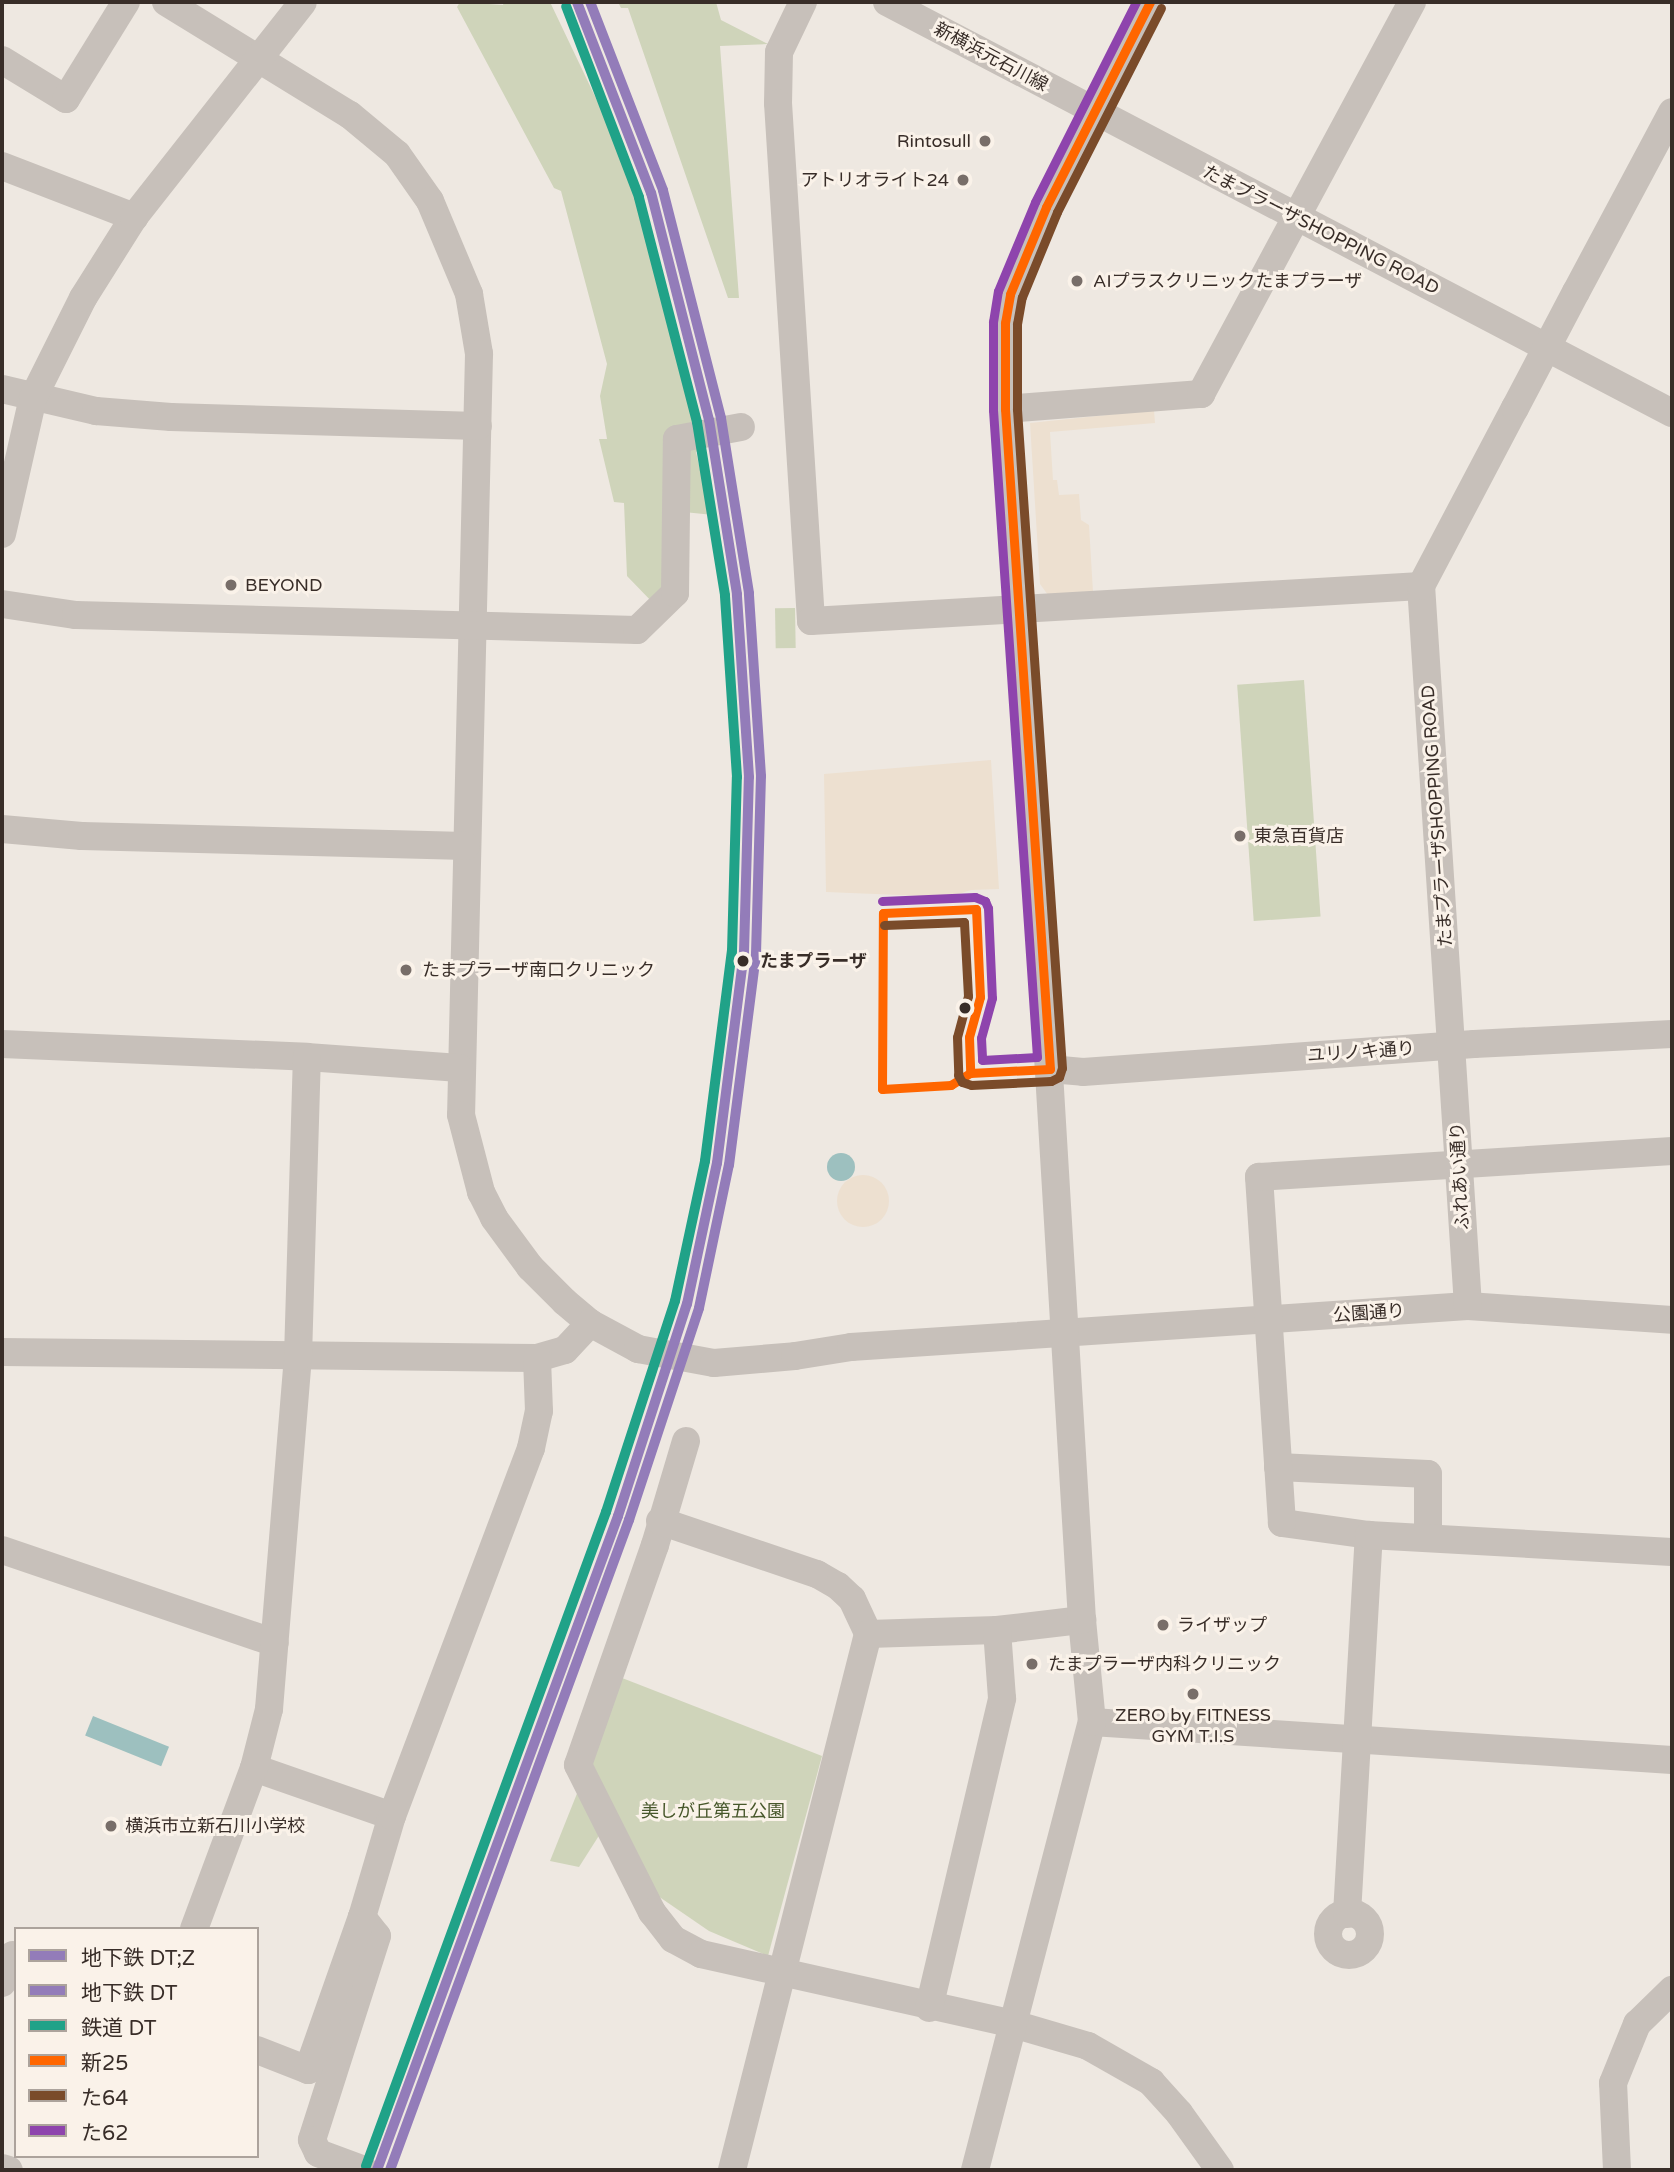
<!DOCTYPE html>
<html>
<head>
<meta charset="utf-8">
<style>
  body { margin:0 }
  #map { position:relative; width:1674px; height:2172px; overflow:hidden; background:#eee8e1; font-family:"Varela Round","Noto Sans JP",sans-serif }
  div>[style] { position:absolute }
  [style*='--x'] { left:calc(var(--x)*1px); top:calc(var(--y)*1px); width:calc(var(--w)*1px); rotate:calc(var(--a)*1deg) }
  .green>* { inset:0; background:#cfd4ba; transform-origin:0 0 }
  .plaza>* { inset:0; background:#ede0d0 }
  .round { border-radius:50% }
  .water>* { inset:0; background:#9dc0bf; transform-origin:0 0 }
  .minor>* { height:28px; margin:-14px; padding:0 14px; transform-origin:14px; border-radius:14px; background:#c7c0ba }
  .minor>.ring { margin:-14px; padding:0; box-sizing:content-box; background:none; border:28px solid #c7c0ba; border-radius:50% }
  .minor-bridge>* { height:28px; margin:-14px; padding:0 14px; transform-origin:14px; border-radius:14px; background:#c7c0ba }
  .bus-1>* { height:9px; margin:-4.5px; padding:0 4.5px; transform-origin:4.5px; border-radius:4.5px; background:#f60 }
  .bus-2>* { height:9px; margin:-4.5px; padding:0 4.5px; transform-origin:4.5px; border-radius:4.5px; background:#7a4b2a }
  .bus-3>* { height:9px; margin:-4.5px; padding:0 4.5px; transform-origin:4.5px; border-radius:4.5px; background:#8e44ad }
  .rail-1>* { height:10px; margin:-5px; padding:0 5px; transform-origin:5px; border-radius:5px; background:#20a288 }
  .metro-1>* { height:10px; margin:-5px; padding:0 5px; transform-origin:5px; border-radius:5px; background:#937cb9 }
  .metro-2>* { height:10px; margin:-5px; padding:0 5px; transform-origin:5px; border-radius:5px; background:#937cb9 }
  .dots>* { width:19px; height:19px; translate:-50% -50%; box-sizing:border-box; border:4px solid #faf2e9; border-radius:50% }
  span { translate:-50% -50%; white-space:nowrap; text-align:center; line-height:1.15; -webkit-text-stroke:6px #faf2e9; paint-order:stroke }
  .street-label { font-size:18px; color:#382d28 }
  .poi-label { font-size:18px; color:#382d28 }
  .right { translate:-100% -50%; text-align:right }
  .left { translate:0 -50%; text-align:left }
  .stop-label { font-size:18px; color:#382d28; font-weight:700 }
  .park-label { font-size:18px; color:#47572b }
  .frame { position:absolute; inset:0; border:4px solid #382d28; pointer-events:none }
  .legend { position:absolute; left:14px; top:1927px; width:245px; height:231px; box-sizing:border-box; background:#faf2e9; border:2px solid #aca39c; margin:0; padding:9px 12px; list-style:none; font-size:21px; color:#382d28 }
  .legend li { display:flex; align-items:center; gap:14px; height:35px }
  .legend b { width:35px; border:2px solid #aca39c }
</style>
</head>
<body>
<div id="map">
  <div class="green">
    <i style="clip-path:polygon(460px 2px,503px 5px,504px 2px,550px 2px,622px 153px,654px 254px,697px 424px,691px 425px,671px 591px,656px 606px,627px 576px,624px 503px,614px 502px,599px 439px,607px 439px,600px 396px,607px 364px,561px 191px,554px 188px,457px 7px)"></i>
    <i style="clip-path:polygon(618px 2px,716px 2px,721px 20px,768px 44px,720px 46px,739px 298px,728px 298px,628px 8px,621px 8px)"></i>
    <i style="clip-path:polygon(685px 446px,701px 448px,696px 452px,700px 470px,704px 472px,713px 515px,684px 512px)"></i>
    <i style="left:795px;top:608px;width:40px;height:20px;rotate:89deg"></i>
    <i style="left:1304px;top:680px;width:237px;height:67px;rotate:86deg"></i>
    <i style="clip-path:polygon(617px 1676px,822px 1756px,768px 1956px,709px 1931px,658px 1896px,590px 1759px)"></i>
    <i style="clip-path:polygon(578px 1791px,600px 1834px,579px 1867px,550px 1861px)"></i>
  </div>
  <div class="plaza">
    <i style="clip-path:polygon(1154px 410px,1155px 423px,1050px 432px,1053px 480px,1057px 480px,1059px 495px,1079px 494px,1081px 520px,1089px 525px,1093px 592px,1048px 595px,1040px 584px,1030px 423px)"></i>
    <i style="clip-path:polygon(991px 760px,999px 889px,971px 890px,949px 897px,826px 892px,824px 774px)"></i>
    <i class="round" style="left:837px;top:1175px;width:52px;height:52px"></i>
  </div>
  <div class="water">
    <i class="round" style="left:827px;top:1153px;width:28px;height:28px"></i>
    <i style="left:93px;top:1716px;width:82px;height:21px;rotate:22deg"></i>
  </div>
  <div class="minor">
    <i style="--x:166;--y:2;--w:216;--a:31.6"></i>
    <i style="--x:350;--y:115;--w:61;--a:39.7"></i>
    <i style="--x:397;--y:154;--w:57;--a:54.9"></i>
    <i style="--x:430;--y:201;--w:101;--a:67.2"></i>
    <i style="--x:469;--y:294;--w:61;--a:80.5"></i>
    <i style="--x:479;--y:354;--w:761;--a:91.35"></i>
    <i style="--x:461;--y:1115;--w:80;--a:75.4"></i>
    <i style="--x:481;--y:1192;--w:29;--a:63"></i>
    <i style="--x:494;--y:1218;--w:61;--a:53.7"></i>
    <i style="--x:530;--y:1267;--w:49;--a:45"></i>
    <i style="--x:565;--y:1302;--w:33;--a:40"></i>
    <i style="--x:590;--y:1323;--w:55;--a:28.4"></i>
    <i style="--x:638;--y:1349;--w:77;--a:10.4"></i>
    <i style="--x:714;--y:1363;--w:81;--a:-4.9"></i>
    <i style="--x:795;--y:1356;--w:57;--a:-9.1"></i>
    <i style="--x:851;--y:1347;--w:618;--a:-3.8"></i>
    <i style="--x:1468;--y:1306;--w:204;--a:3.9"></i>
    <i style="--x:803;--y:2;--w:55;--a:115.6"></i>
    <i style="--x:779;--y:52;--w:51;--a:91.1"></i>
    <i style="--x:778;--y:103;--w:519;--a:86.35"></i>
    <i style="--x:811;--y:621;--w:611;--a:-3.28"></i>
    <i style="--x:887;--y:2;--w:886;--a:27.64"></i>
    <i style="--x:2;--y:60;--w:75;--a:31.4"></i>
    <i style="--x:66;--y:99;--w:114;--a:-58.3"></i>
    <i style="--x:2;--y:166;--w:142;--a:21.1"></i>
    <i style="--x:1576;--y:292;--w:204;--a:-61.9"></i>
    <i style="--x:2;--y:389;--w:97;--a:13.2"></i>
    <i style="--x:96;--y:411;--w:75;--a:4.6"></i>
    <i style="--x:171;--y:417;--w:307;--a:1.7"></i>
    <i style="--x:1005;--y:409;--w:197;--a:-4.4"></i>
    <i style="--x:1201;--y:394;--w:445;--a:-61.7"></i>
    <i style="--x:2;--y:534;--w:139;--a:-77.2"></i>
    <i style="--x:33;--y:398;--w:112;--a:-63.4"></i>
    <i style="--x:83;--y:298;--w:96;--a:-57.8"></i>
    <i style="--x:134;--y:217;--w:273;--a:-51.8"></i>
    <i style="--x:2;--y:604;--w:75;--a:8.5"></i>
    <i style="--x:76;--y:615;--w:561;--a:1.53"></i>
    <i style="--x:637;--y:630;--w:53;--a:-44.2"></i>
    <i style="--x:675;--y:593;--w:154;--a:-89.3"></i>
    <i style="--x:677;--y:439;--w:65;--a:-10.6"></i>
    <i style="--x:2;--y:829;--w:80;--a:5"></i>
    <i style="--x:82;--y:836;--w:384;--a:1.5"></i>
    <i style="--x:2;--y:1044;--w:305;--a:2.4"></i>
    <i style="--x:307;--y:1057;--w:153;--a:4.1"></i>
    <i style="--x:1050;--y:1069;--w:33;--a:5"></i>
    <i style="--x:1083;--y:1072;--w:392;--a:-4.1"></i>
    <i style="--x:1474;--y:1044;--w:198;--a:-2.9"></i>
    <i style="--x:1468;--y:1306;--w:722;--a:-93.73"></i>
    <i style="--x:1421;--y:586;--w:201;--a:-62.2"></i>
    <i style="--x:2;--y:1352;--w:535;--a:0.64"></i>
    <i style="--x:537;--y:1358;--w:29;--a:-16"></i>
    <i style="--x:565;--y:1350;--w:37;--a:-47"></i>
    <i style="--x:686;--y:1441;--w:109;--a:106.6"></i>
    <i style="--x:655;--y:1545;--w:233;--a:109.3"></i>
    <i style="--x:578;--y:1765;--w:165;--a:63.3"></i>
    <i style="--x:652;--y:1912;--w:34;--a:52"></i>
    <i style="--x:673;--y:1939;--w:32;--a:28"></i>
    <i style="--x:701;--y:1954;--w:320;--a:12.6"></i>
    <i style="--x:1013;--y:2024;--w:78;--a:16.3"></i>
    <i style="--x:1088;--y:2046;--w:73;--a:29.7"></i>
    <i style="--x:1151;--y:2082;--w:42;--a:47.9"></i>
    <i style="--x:1179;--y:2113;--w:70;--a:54.3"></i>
    <i style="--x:1278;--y:1467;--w:150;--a:2.7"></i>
    <i style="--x:1428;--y:1474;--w:63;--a:90"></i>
    <i style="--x:660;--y:1521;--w:166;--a:18.7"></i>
    <i style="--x:817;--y:1574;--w:24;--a:30"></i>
    <i style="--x:838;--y:1586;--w:19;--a:43"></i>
    <i style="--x:852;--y:1599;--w:38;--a:65"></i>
    <i style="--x:868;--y:1634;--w:553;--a:104.24"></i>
    <i style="--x:1369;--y:1535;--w:88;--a:-172.1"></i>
    <i style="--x:1282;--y:1523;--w:347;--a:-93.8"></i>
    <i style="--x:1259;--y:1177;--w:414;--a:-3.6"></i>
    <i style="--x:2;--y:1550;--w:288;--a:18.8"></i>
    <i style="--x:868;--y:1634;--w:129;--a:-1.8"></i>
    <i style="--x:997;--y:1630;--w:86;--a:-6.7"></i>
    <i style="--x:1092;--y:1722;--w:581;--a:3.75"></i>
    <i style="--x:254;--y:1768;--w:146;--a:19.2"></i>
    <i class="ring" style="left:1328px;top:1913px;width:14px;height:14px"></i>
    <i style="--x:1347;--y:1914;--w:380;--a:-86.7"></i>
    <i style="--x:1369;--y:1535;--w:303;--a:3.2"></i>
    <i style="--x:362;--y:1917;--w:24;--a:52"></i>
    <i style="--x:377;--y:1936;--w:214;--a:107.7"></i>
    <i style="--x:312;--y:2140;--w:14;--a:65"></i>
    <i style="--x:318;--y:2153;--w:49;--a:20.3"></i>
    <i style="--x:194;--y:1929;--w:172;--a:-69.6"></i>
    <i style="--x:254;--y:1768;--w:61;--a:-75.7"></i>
    <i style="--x:269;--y:1709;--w:353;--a:-85.3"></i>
    <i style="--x:298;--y:1357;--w:300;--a:-88.3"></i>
    <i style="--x:2;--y:1983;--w:30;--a:-69"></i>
    <i style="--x:929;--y:2008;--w:318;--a:-76.7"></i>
    <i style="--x:1002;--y:1698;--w:68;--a:-94.2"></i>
    <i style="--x:257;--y:2050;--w:55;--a:21.4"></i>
    <i style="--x:308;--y:2070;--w:162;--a:-70.6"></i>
    <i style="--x:362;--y:1917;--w:105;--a:-73.5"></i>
    <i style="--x:392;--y:1816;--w:393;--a:-69.3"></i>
    <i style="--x:531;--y:1448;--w:38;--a:-78"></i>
    <i style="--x:539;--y:1411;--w:53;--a:-92.2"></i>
    <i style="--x:2;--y:2168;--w:7;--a:16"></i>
    <i style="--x:975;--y:2170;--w:463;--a:-75.4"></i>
    <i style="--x:1092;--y:1722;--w:102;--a:-95.6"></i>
    <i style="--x:1082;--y:1620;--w:980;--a:-93.45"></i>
    <i style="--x:1023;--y:642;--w:234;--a:-94.4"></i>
    <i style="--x:1005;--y:409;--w:86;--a:-90"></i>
    <i style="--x:1005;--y:323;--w:29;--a:-80"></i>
    <i style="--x:1010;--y:294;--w:94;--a:-67.5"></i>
    <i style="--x:1046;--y:207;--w:230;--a:-63.1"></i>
    <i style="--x:1617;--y:2170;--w:87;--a:-92.6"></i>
    <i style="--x:1613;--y:2083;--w:64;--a:-67.9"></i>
    <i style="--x:1637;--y:2024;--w:49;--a:-44.2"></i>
  </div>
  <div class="minor-bridge">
    <i style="--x:1515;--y:408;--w:131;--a:-62.3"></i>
  </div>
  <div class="bus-1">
    <i style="--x:976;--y:909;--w:88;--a:87.4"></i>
    <i style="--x:980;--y:997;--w:41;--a:105.4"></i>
    <i style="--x:969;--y:1037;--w:36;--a:88"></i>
    <i style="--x:970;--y:1073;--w:22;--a:148"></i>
    <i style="--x:951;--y:1085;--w:69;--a:176.7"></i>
    <i style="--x:882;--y:1089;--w:176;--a:-89.7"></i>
    <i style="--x:883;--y:913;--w:93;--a:-2.5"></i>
    <i style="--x:1050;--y:1069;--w:662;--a:-93.9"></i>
    <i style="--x:1005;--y:409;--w:86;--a:-90"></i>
    <i style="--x:1005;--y:323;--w:29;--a:-80"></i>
    <i style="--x:1010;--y:294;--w:94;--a:-67.5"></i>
    <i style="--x:1046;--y:207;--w:230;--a:-63.1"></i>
    <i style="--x:970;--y:1073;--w:80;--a:-2.9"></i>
  </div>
  <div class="bus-2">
    <i style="--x:884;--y:925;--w:80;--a:-2.1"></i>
    <i style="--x:964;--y:922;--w:74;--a:86.9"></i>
    <i style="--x:968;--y:996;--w:42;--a:105"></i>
    <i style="--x:957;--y:1037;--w:38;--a:88"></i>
    <i style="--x:958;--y:1075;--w:8;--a:60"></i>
    <i style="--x:962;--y:1082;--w:9;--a:18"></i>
    <i style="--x:971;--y:1085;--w:80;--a:-2.9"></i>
    <i style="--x:1051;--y:1081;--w:9;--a:-27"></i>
    <i style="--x:1059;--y:1077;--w:9;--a:-72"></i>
    <i style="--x:1062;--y:1068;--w:661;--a:-93.91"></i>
    <i style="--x:1017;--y:409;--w:85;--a:-90"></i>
    <i style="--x:1017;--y:324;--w:27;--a:-80"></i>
    <i style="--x:1022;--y:297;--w:92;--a:-67.6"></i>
    <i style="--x:1057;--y:212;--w:229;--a:-63"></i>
  </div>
  <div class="bus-3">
    <i style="--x:882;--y:901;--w:93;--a:-2.5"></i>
    <i style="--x:975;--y:897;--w:11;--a:22"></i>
    <i style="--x:985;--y:901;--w:8;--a:67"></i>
    <i style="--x:988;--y:908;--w:90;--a:87.5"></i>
    <i style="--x:992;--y:998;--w:41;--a:105.4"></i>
    <i style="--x:981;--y:1038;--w:22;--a:87"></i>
    <i style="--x:982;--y:1060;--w:55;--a:-3.1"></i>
    <i style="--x:1037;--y:1057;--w:648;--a:-93.89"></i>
    <i style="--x:993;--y:410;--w:88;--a:-90"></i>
    <i style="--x:993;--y:322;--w:31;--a:-81"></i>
    <i style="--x:998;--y:291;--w:96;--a:-67.4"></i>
    <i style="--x:1035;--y:202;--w:224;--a:-63.2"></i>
  </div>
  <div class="rail-1">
    <i style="--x:366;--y:2166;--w:697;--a:-69.85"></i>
    <i style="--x:606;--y:1512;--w:222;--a:-71.9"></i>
    <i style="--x:675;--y:1301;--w:143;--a:-77.9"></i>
    <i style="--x:705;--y:1161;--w:212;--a:-82.7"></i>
    <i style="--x:732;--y:951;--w:174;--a:-88.4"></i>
    <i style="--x:737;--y:777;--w:182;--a:-93.8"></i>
    <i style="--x:725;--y:595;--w:175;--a:-99.2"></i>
    <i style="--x:697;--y:422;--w:232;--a:-104.5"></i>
    <i style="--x:639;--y:197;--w:204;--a:-110.9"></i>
  </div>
  <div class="metro-1">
    <i style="--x:377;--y:2170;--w:697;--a:-69.77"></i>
    <i style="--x:618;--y:1516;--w:223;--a:-72"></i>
    <i style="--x:687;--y:1304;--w:144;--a:-78"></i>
    <i style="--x:717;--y:1163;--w:213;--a:-82.7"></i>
    <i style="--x:744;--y:952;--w:175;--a:-88.4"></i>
    <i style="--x:749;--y:777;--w:183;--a:-93.8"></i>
    <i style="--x:737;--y:594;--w:176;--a:-99.1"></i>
    <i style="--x:709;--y:420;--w:234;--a:-104.3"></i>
    <i style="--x:651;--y:193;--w:205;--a:-111.2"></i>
  </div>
  <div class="metro-2">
    <i style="--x:390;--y:2170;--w:693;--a:-69.81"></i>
    <i style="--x:629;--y:1520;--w:223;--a:-71.7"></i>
    <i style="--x:699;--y:1308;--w:146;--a:-78.2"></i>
    <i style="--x:729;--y:1165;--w:213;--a:-82.7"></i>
    <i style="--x:756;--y:954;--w:178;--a:-88.4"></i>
    <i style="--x:761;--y:776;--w:183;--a:-93.8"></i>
    <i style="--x:749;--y:593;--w:177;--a:-99.1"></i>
    <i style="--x:721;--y:418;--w:235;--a:-104.3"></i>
    <i style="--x:663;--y:190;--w:202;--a:-111.2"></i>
  </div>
  <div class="dots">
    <i style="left:985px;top:141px;background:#786e69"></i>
    <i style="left:963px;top:180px;background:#786e69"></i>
    <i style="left:1077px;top:281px;background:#786e69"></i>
    <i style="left:231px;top:585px;background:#786e69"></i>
    <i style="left:1240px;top:836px;background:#786e69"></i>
    <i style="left:743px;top:961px;background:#382d28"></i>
    <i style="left:406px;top:970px;background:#786e69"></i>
    <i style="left:965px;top:1008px;background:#382d28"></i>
    <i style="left:1163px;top:1625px;background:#786e69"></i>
    <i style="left:1032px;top:1664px;background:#786e69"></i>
    <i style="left:1193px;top:1694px;background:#786e69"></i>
    <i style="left:111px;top:1826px;background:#786e69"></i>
  </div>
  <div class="street-label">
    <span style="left:991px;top:57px;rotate:28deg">新横浜元石川線</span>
    <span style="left:1321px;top:230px;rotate:27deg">たまプラーザSHOPPING ROAD</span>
    <span style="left:1437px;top:816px;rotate:-94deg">たまプラーザSHOPPING ROAD</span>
    <span style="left:1361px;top:1052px;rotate:-4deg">ユリノキ通り</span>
    <span style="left:1460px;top:1176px;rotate:-93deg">ふれあい通り</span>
    <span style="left:1369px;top:1313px;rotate:-4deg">公園通り</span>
  </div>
  <div class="poi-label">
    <span class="right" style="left:971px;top:141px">Rintosull</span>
    <span class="right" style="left:949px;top:180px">アトリオライト24</span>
    <span class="left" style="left:1093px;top:281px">AIプラスクリニックたまプラーザ</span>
    <span class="left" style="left:245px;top:585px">BEYOND</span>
    <span class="left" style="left:1254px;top:836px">東急百貨店</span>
    <span class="left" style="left:422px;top:970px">たまプラーザ南口クリニック</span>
    <span class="left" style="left:1177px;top:1625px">ライザップ</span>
    <span class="left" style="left:1048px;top:1664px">たまプラーザ内科クリニック</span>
    <span style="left:1193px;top:1726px">ZERO by FITNESS<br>GYM T.I.S</span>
    <span class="left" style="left:125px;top:1826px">横浜市立新石川小学校</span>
  </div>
  <div class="stop-label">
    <span class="left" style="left:760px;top:961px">たまプラーザ</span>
  </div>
  <div class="park-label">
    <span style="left:713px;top:1811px">美しが丘第五公園</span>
  </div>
  <div class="frame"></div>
  <ul class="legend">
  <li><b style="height:9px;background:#937cb9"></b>地下鉄 DT;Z</li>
  <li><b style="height:9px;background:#937cb9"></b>地下鉄 DT</li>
  <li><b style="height:9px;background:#20a288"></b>鉄道 DT</li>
  <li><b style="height:9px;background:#f60"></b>新25</li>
  <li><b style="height:9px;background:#7a4b2a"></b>た64</li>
  <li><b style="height:9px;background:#8e44ad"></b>た62</li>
  </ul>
</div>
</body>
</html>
